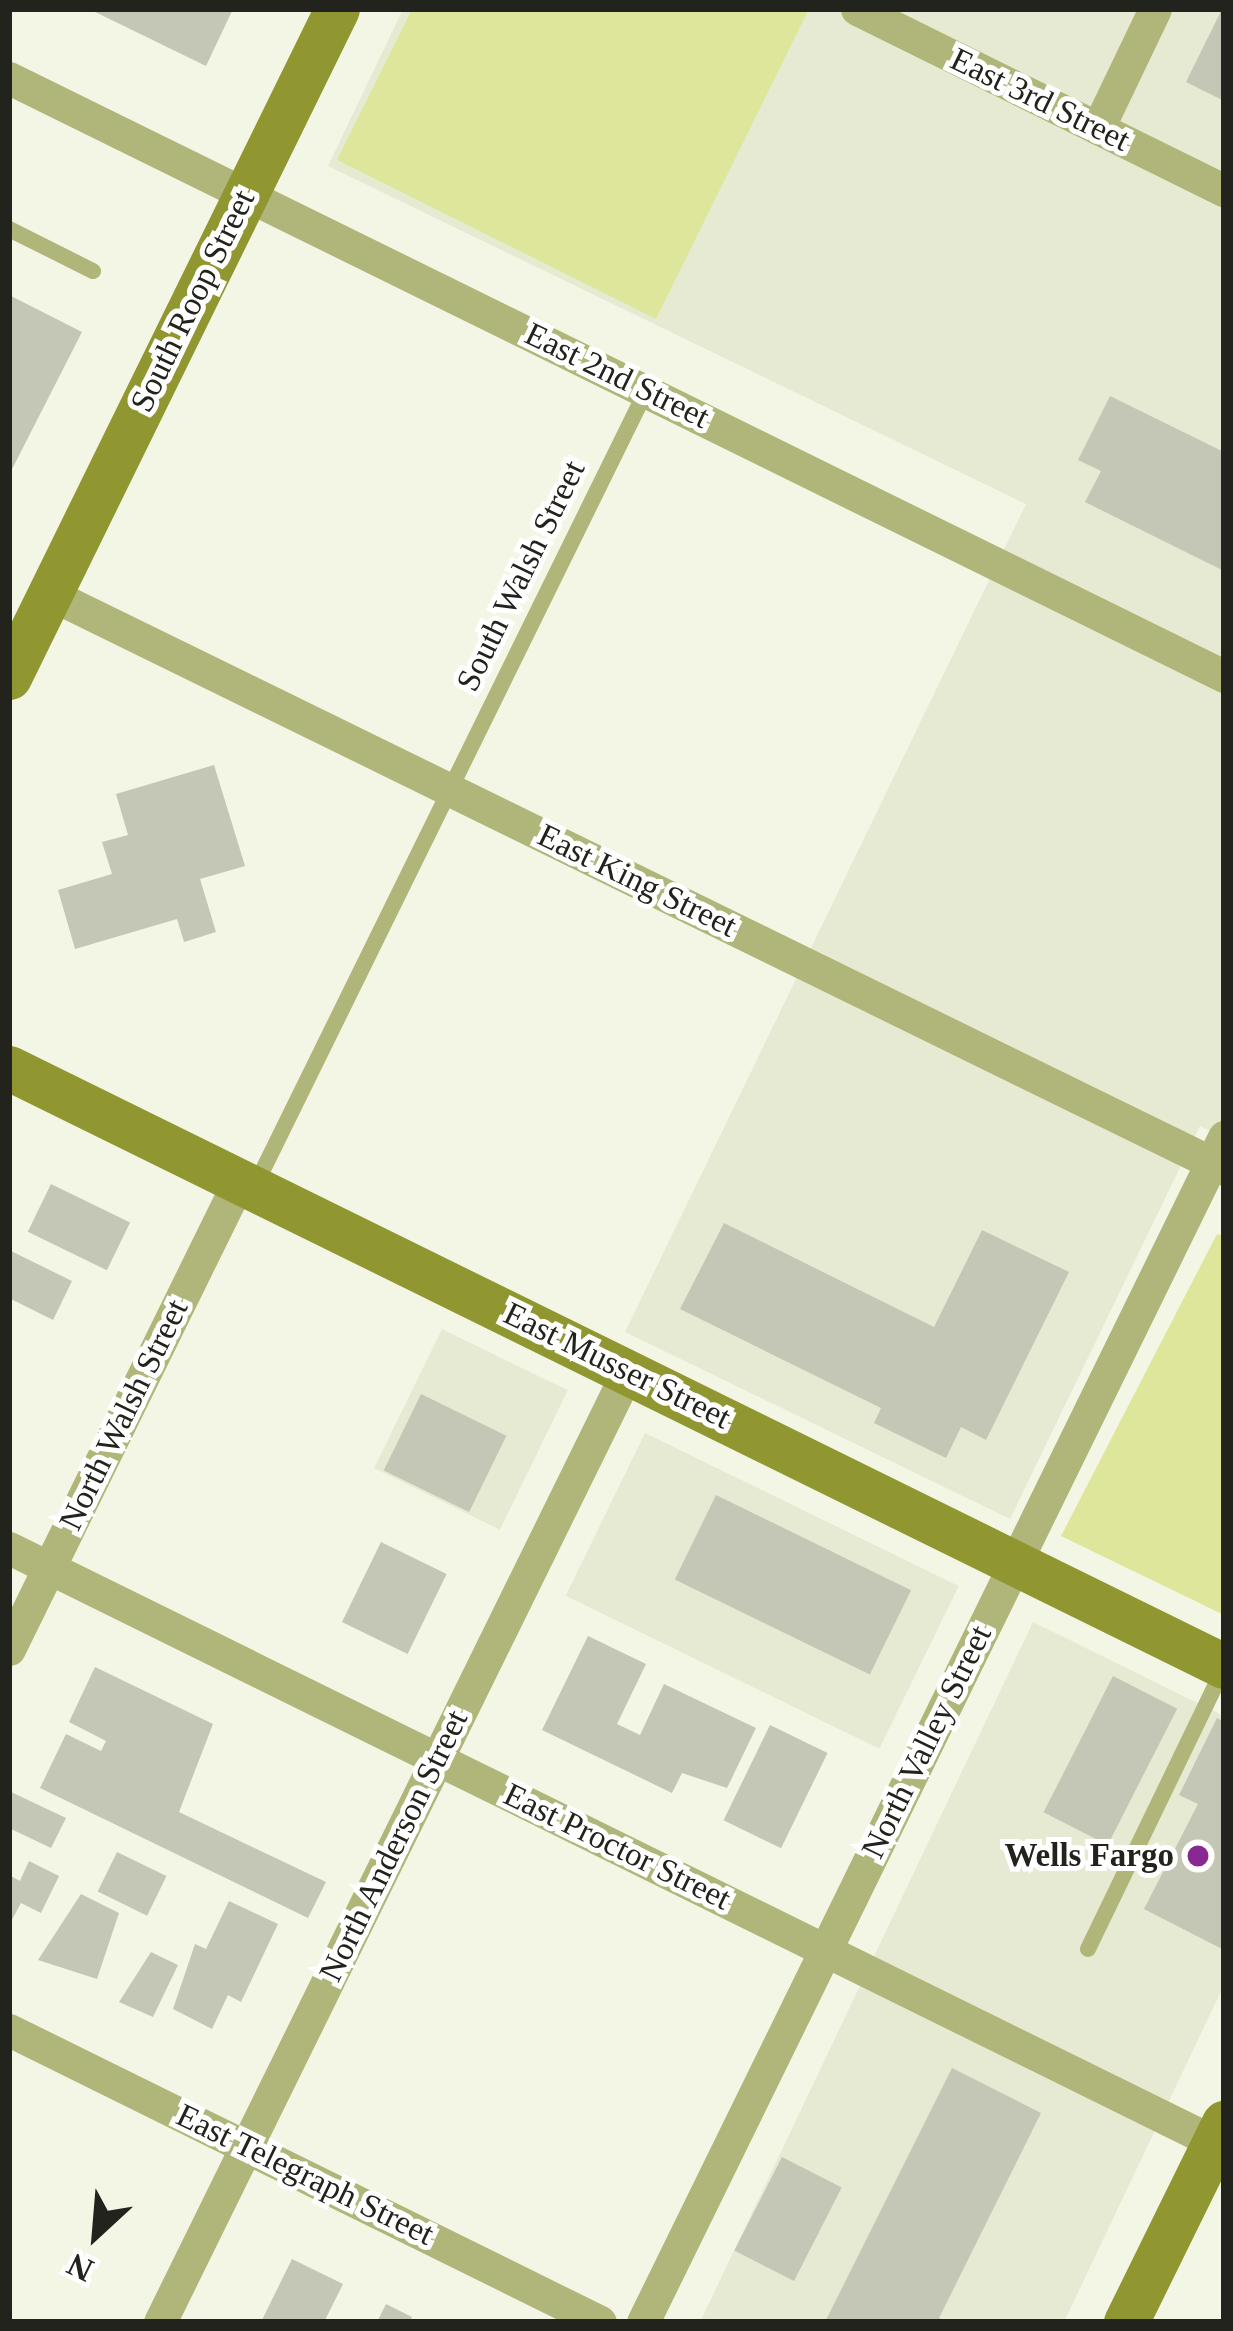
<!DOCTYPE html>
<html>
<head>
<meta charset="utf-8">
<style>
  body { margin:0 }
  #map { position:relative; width:1233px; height:2331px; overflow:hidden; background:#f3f6e5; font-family:"Times New Roman",serif }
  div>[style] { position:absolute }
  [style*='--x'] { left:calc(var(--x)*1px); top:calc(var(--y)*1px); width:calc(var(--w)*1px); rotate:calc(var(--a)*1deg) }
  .built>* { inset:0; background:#e7ead2; transform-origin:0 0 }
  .green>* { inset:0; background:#dee69b }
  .building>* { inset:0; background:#c4c6b6; transform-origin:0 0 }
  .lane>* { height:16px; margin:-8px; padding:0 8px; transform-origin:8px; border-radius:8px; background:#b0b679 }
  .street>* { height:33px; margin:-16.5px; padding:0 16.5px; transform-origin:16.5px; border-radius:16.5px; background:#b0b679 }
  .secondary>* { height:45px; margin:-22.5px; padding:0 22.5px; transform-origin:22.5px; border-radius:22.5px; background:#909730 }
  .dots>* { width:33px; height:33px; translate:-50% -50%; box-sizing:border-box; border:6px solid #fff; border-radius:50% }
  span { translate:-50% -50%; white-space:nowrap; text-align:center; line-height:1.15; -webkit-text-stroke:10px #fff; paint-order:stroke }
  .street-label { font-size:33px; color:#22231c }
  .poi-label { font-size:33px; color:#22231c; font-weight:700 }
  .right { translate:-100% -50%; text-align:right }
  .frame { position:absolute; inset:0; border:12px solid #22231c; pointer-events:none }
  .north { position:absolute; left:36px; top:2175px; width:120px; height:120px; -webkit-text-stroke:9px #fff; paint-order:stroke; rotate:206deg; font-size:33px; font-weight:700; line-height:48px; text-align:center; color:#22231c }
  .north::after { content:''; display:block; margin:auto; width:42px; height:54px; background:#22231c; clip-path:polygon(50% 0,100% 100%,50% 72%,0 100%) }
</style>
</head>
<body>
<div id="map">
  <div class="built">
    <i style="clip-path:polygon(403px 9px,1224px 9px,1224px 1137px,1200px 1126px,1010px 1519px,625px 1332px,1026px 504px,328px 166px)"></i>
    <i style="left:442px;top:1329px;width:140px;height:155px;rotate:26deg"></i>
    <i style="left:645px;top:1433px;width:349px;height:181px;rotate:26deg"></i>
    <i style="clip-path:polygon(1033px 1622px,1224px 1716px,1224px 1985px,1064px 2322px,700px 2322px)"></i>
  </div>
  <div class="green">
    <i style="clip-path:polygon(412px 9px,809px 9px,656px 319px,337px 160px)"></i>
    <i style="clip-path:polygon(1217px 1234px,1224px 1236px,1224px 1615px,1061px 1536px)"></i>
  </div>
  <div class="building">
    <i style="clip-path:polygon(89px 9px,233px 9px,206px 66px)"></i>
    <i style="clip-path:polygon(1222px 9px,1224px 9px,1224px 101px,1186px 82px)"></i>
    <i style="clip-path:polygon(9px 295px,82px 332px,9px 475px)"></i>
    <i style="clip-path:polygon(1110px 396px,1224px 452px,1224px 571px,1085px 502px,1101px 471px,1078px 460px)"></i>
    <i style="clip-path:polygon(214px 765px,245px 866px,200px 879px,216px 932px,184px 942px,177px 919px,75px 949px,58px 890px,112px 874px,102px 842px,128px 835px,116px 794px)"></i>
    <i style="left:51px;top:1184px;width:88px;height:53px;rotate:26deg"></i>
    <i style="clip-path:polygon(724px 1223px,934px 1327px,982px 1230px,1069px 1272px,986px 1440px,961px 1427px,946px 1458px,874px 1423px,881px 1408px,680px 1309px)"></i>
    <i style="clip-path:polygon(9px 1250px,72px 1281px,53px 1320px,9px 1298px)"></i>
    <i style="left:421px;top:1394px;width:95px;height:85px;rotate:26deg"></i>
    <i style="left:716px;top:1495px;width:217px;height:94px;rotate:26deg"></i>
    <i style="left:381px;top:1542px;width:73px;height:89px;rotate:26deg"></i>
    <i style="clip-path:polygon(588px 1636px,646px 1664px,617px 1724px,640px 1735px,664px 1684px,756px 1728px,727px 1788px,682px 1773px,672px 1793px,542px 1730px)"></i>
    <i style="clip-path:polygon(95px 1667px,213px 1724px,179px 1812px,326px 1882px,308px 1918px,40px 1788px,66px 1734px,101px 1751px,106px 1741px,69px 1722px)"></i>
    <i style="left:1113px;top:1676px;width:72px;height:153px;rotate:27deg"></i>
    <i style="clip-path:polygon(1217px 1718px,1224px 1722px,1224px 1950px,1144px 1909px,1198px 1804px,1179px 1795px)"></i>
    <i style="left:770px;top:1725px;width:64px;height:106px;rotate:26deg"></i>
    <i style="clip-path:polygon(9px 1791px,66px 1818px,51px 1848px,9px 1828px)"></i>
    <i style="left:117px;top:1852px;width:55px;height:44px;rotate:26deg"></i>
    <i style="clip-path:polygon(29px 1861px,59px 1876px,41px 1913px,21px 1903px,9px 1925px,9px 1875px,20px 1881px)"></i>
    <i style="clip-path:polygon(81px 1894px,119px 1913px,97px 1979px,38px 1960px)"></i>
    <i style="clip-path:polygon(229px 1901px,278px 1924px,241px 2002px,228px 1995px,212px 2029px,173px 2009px,195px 1944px,206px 1949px)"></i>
    <i style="clip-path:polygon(151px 1952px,178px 1965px,153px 2017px,119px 2002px)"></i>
    <i style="clip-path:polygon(952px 2068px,1041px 2113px,939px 2318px,947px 2322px,825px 2322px)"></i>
    <i style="left:782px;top:2157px;width:67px;height:105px;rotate:27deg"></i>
    <i style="clip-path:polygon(292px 2259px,343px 2284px,324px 2322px,261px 2322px)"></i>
    <i style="clip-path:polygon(386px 2304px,412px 2317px,410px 2322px,377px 2322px)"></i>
  </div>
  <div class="lane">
    <i style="--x:9;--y:229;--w:94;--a:26.6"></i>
    <i style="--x:255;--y:1186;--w:886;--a:-63.81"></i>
    <i style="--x:1088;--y:1949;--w:312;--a:-64.2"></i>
  </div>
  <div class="street">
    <i style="--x:857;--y:9;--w:409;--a:26.3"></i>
    <i style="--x:9;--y:78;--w:1354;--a:26.21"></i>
    <i style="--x:1098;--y:128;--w:132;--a:-64.4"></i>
    <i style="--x:50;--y:594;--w:1307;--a:26.09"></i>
    <i style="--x:9;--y:1548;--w:1355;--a:26.24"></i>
    <i style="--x:9;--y:1649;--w:521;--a:-63.83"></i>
    <i style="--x:9;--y:2030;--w:659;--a:26.29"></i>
    <i style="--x:160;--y:2322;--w:1060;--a:-63.8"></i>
    <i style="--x:643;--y:2322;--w:1320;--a:-63.88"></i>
  </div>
  <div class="secondary">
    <i style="--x:9;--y:677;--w:744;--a:-63.85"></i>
    <i style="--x:9;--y:1068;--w:1354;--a:26.21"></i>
    <i style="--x:1126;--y:2322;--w:222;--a:-63.8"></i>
  </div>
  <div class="dots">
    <i style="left:1198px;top:1856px;background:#882993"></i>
  </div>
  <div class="street-label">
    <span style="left:1040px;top:100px;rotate:26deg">East 3rd Street</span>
    <span style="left:193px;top:301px;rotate:-64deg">South Roop Street</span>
    <span style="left:617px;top:376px;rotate:26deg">East 2nd Street</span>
    <span style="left:521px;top:576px;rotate:-64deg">South Walsh Street</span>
    <span style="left:637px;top:881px;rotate:26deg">East King Street</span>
    <span style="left:617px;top:1366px;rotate:26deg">East Musser Street</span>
    <span style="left:124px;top:1415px;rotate:-64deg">North Walsh Street</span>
    <span style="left:927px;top:1742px;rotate:-64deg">North Valley Street</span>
    <span style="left:394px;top:1846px;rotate:-64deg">North Anderson Street</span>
    <span style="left:617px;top:1847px;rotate:26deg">East Proctor Street</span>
    <span style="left:305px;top:2175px;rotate:26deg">East Telegraph Street</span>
  </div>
  <div class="poi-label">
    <span class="right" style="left:1174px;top:1856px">Wells Fargo</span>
  </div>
  <div class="frame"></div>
  <div class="north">N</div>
</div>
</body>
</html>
